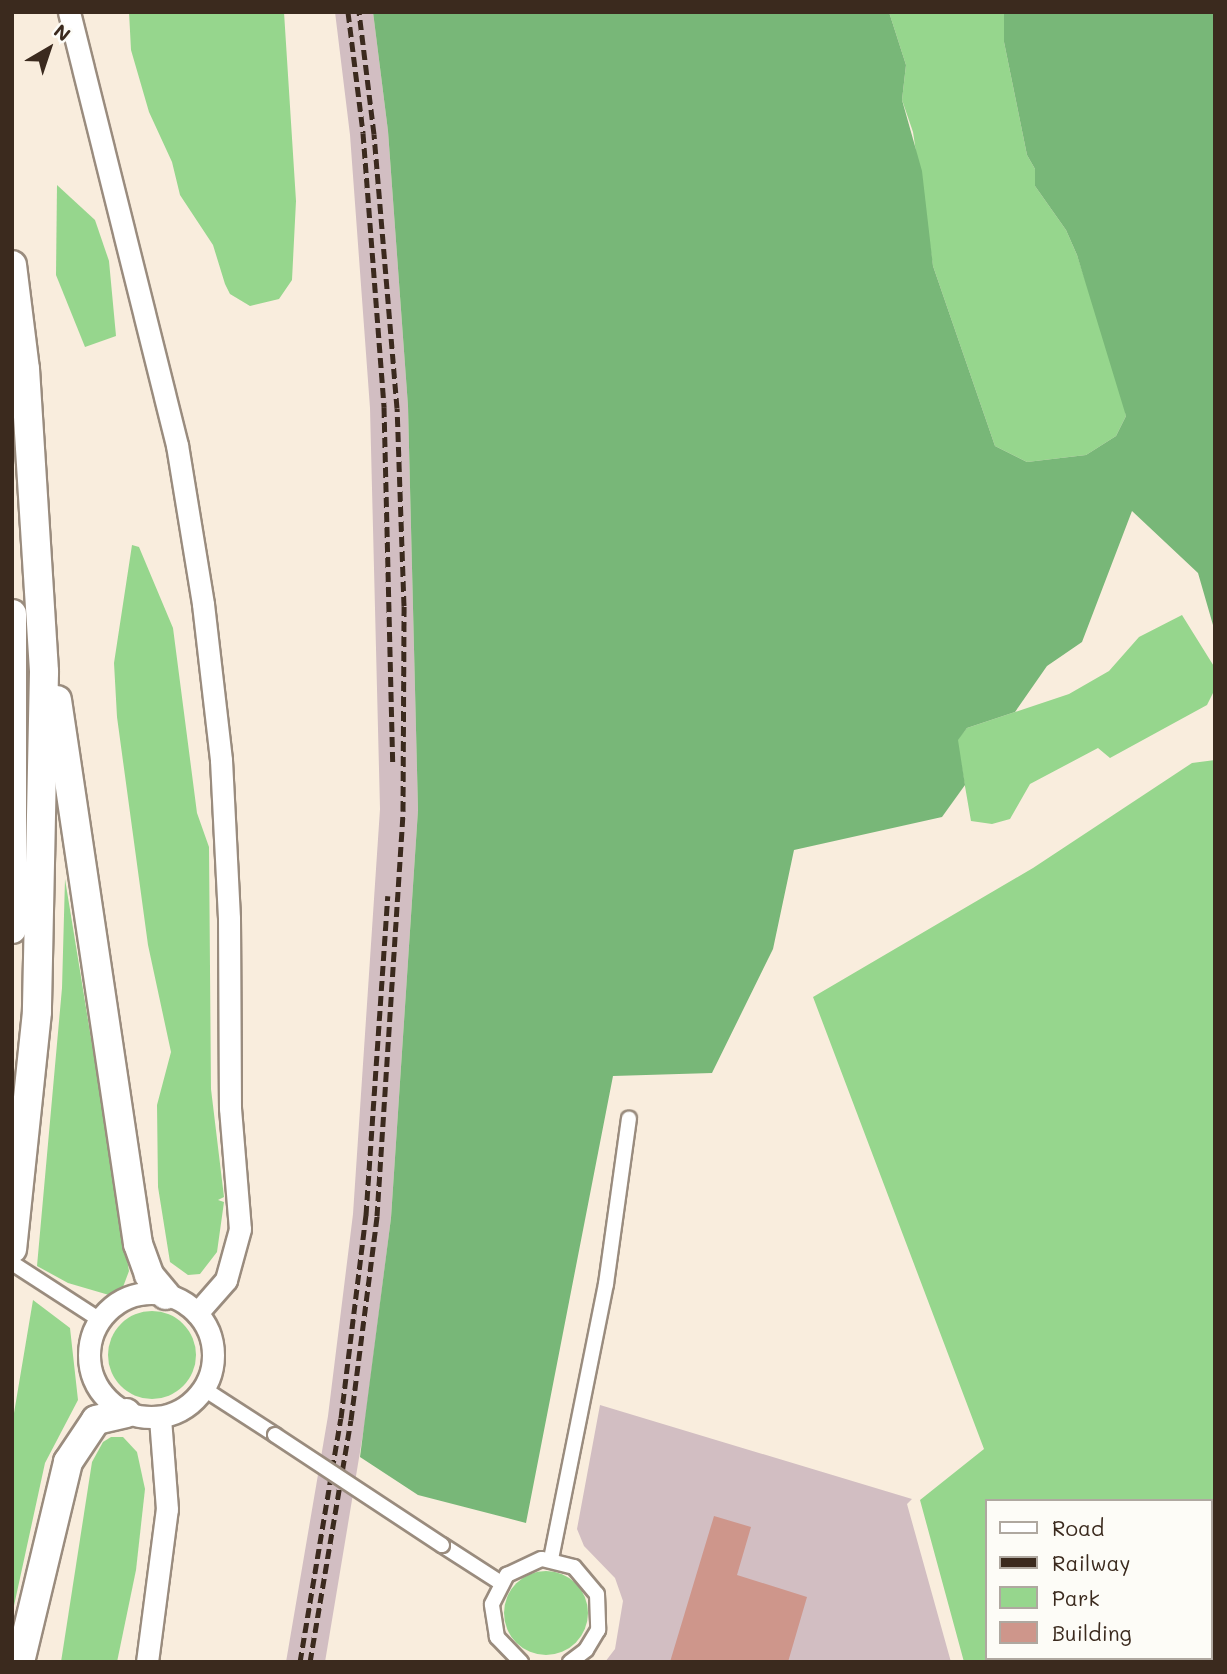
<!DOCTYPE html>
<html>
<head>
<meta charset="utf-8">
<style>
  body { margin:0 }
  #map { position:relative; width:1227px; height:1674px; overflow:hidden; background:#f9eddd; font-family:Mali,sans-serif }
  div>[style] { position:absolute }
  [style*='--x'] { left:calc(var(--x)*1px); top:calc(var(--y)*1px); width:calc(var(--w)*1px); rotate:calc(var(--a)*1deg) }
  .industrial>* { inset:0; background:#d2bec2 }
  .green>* { inset:0; background:#96d68d }
  .round { border-radius:50% }
  .forest>* { inset:0; background:#78b778 }
  .building>* { inset:0; background:#ce968b }
  .roads { filter:drop-shadow(2px 0 #9a8c7e) drop-shadow(-2px 0 #9a8c7e) drop-shadow(0 2px #9a8c7e) drop-shadow(0 -2px #9a8c7e) }
  .street>* { height:14px; margin:-7px; padding:0 7px; transform-origin:7px; border-radius:7px; background:#fff }
  .secondary>* { height:21px; margin:-10.5px; padding:0 10.5px; transform-origin:10.5px; border-radius:10.5px; background:#fff }
  .secondary>.ring { margin:-10.5px; padding:0; box-sizing:content-box; background:none; border:21px solid #fff; border-radius:50% }
  .highway>* { height:28px; margin:-14px; padding:0 14px; transform-origin:14px; border-radius:14px; background:#fff }
  .rail>* { height:5px; margin-top:-2.5px; transform-origin:0; background:repeating-linear-gradient(90deg,#3b2a1e 0 10px,transparent 0 15px) }
  .bridges { filter:drop-shadow(2px 0 #9a8c7e) drop-shadow(-2px 0 #9a8c7e) drop-shadow(0 2px #9a8c7e) drop-shadow(0 -2px #9a8c7e) }
  .street-bridge>* { height:14px; margin:-7px; padding:0 7px; transform-origin:7px; border-radius:7px; background:#fff }
  span { translate:-50% -50%; white-space:nowrap; text-align:center; line-height:1.15; -webkit-text-stroke:6px #fdfcf7; paint-order:stroke }
  .frame { position:absolute; inset:0; border:14px solid #3b2a1e; pointer-events:none }
  .legend { position:absolute; left:985px; top:1499px; width:228px; height:161px; box-sizing:border-box; background:#fdfcf7; border:2px solid #afa8a0; margin:0; padding:9px 12px; list-style:none; font-size:21px; color:#3b2a1e }
  .legend li { display:flex; align-items:center; gap:14px; height:35px }
  .legend b { width:35px; border:2px solid #afa8a0 }
  .north { position:absolute; left:14px; top:14px; width:70px; height:70px; -webkit-text-stroke:5px #fdfcf7; paint-order:stroke; rotate:39deg; font-size:19px; font-weight:700; line-height:28px; text-align:center; color:#3b2a1e }
  .north::after { content:''; display:block; margin:auto; width:24px; height:32px; background:#3b2a1e; clip-path:polygon(50% 0,100% 100%,50% 72%,0 100%) }
</style>
</head>
<body>
<div id="map">
  <div class="industrial">
    <i style="clip-path:polygon(335px 12px,373px 12px,388px 131px,408px 406px,418px 810px,391px 1218px,365px 1422px,325px 1662px,286px 1662px,328px 1416px,353px 1214px,380px 809px,370px 408px,350px 135px)"></i>
    <i style="clip-path:polygon(600px 1405px,912px 1499px,907px 1504px,951px 1662px,605px 1662px,615px 1649px,623px 1601px,615px 1578px,584px 1546px,577px 1529px)"></i>
  </div>
  <div class="green">
    <i style="clip-path:polygon(129px 12px,284px 12px,296px 201px,292px 280px,279px 299px,250px 306px,230px 294px,225px 284px,213px 245px,180px 195px,172px 162px,149px 112px,131px 50px)"></i>
    <i style="clip-path:polygon(889px 12px,1004px 12px,1004px 42px,1027px 155px,1035px 169px,1035px 186px,1066px 230px,1077px 255px,1122px 392px,1126px 416px,1116px 436px,1086px 455px,1027px 462px,995px 446px,933px 266px,913px 132px,902px 100px,906px 65px)"></i>
    <i style="clip-path:polygon(57px 185px,95px 220px,109px 261px,116px 336px,85px 347px,56px 275px)"></i>
    <i style="clip-path:polygon(132px 545px,139px 547px,173px 628px,197px 813px,209px 847px,211px 1089px,224px 1197px,218px 1200px,224px 1202px,217px 1252px,200px 1274px,188px 1275px,170px 1262px,158px 1187px,157px 1105px,171px 1052px,148px 945px,117px 717px,114px 663px)"></i>
    <i style="clip-path:polygon(1182px 615px,1215px 668px,1215px 689px,1207px 705px,1110px 758px,1098px 748px,1030px 784px,1010px 819px,992px 824px,971px 821px,957px 740px,967px 728px,1069px 694px,1109px 671px,1139px 637px)"></i>
    <i style="clip-path:polygon(evenodd,1215px 760px,1215px 1662px,964px 1662px,920px 1500px,984px 1449px,813px 997px,1033px 868px,1192px 763px,1215px 760px,987px 1501px,1211px 1501px,1211px 1658px,987px 1658px,987px 1501px)"></i>
    <i style="clip-path:polygon(65px 879px,129px 1271px,123px 1287px,109px 1295px,68px 1283px,37px 1266px,62px 988px)"></i>
    <i style="clip-path:polygon(33px 1300px,70px 1328px,78px 1400px,45px 1463px,12px 1615px,12px 1425px)"></i>
    <i class="round" style="left:108px;top:1311px;width:88px;height:88px"></i>
    <i style="clip-path:polygon(111px 1437px,123px 1437px,137px 1452px,145px 1489px,136px 1570px,117px 1662px,61px 1662px,92px 1462px,103px 1442px)"></i>
    <i class="round" style="left:504px;top:1571px;width:84px;height:84px"></i>
  </div>
  <div class="forest">
    <i style="clip-path:polygon(373px 12px,889px 12px,906px 65px,902px 100px,922px 171px,933px 266px,995px 446px,1027px 462px,1086px 455px,1116px 436px,1126px 416px,1077px 255px,1066px 230px,1035px 186px,1035px 169px,1027px 155px,1004px 42px,1004px 12px,1215px 12px,1215px 632px,1198px 573px,1132px 511px,1082px 642px,1047px 666px,1015px 712px,967px 728px,958px 740px,965px 785px,942px 817px,794px 850px,773px 949px,712px 1073px,613px 1076px,526px 1523px,418px 1495px,360px 1457px,391px 1218px,418px 810px,408px 406px,388px 131px)"></i>
  </div>
  <div class="building">
    <i style="clip-path:polygon(714px 1516px,751px 1527px,737px 1575px,807px 1597px,788px 1662px,670px 1662px)"></i>
  </div>
  <div class="roads">
    <div class="street">
      <i style="--x:12;--y:1263;--w:105;--a:32.9"></i>
      <i style="--x:204;--y:1389;--w:85;--a:32.9"></i>
      <i style="--x:442;--y:1545;--w:70;--a:32.8"></i>
      <i style="--x:551;--y:1559;--w:280;--a:-78.7"></i>
      <i style="--x:606;--y:1284;--w:167;--a:-82.1"></i>
      <i style="--x:521;--y:1662;--w:35;--a:-134"></i>
      <i style="--x:497;--y:1637;--w:33;--a:-99"></i>
      <i style="--x:492;--y:1604;--w:33;--a:-63"></i>
      <i style="--x:507;--y:1575;--w:38;--a:-25"></i>
      <i style="--x:542;--y:1559;--w:33;--a:14"></i>
      <i style="--x:574;--y:1567;--w:35;--a:50"></i>
      <i style="--x:597;--y:1594;--w:36;--a:88"></i>
      <i style="--x:598;--y:1630;--w:23;--a:121"></i>
      <i style="--x:586;--y:1650;--w:20;--a:143"></i>
    </div>
    <div class="secondary">
      <i style="--x:69;--y:12;--w:446;--a:76"></i>
      <i style="--x:177;--y:445;--w:161;--a:80.7"></i>
      <i style="--x:203;--y:604;--w:157;--a:83.4"></i>
      <i style="--x:221;--y:760;--w:158;--a:87.1"></i>
      <i style="--x:229;--y:918;--w:190;--a:89.7"></i>
      <i style="--x:230;--y:1108;--w:121;--a:85.3"></i>
      <i style="--x:240;--y:1229;--w:53;--a:105.4"></i>
      <i style="--x:226;--y:1280;--w:44;--a:131.3"></i>
      <i class="ring" style="left:89px;top:1293px;width:103px;height:103px"></i>
      <i style="--x:147;--y:1662;--w:154;--a:-82.6"></i>
      <i style="--x:167;--y:1509;--w:92;--a:-94.4"></i>
    </div>
    <div class="highway">
      <i style="--x:12;--y:265;--w:105;--a:82.9"></i>
      <i style="--x:25;--y:369;--w:304;--a:86.4"></i>
      <i style="--x:44;--y:672;--w:340;--a:91.2"></i>
      <i style="--x:37;--y:1012;--w:238;--a:96"></i>
      <i style="--x:12;--y:614;--w:315;--a:90"></i>
      <i style="--x:57;--y:700;--w:550;--a:81.53"></i>
      <i style="--x:138;--y:1244;--w:33;--a:70"></i>
      <i style="--x:149;--y:1275;--w:26;--a:50"></i>
      <i style="--x:20;--y:1662;--w:206;--a:-76.5"></i>
      <i style="--x:68;--y:1462;--w:50;--a:-56.3"></i>
      <i style="--x:96;--y:1420;--w:31;--a:-13"></i>
    </div>
  </div>
  <div class="rail">
    <i style="--x:348;--y:12;--w:122;--a:82.9"></i>
    <i style="--x:363;--y:133;--w:275;--a:85.6"></i>
    <i style="--x:384;--y:407;--w:356;--a:88.6"></i>
    <i style="--x:300;--y:1662;--w:247;--a:-80.5"></i>
    <i style="--x:341;--y:1418;--w:205;--a:-83"></i>
    <i style="--x:366;--y:1215;--w:320;--a:-86.1"></i>
    <i style="--x:310;--y:1662;--w:245;--a:-80.4"></i>
    <i style="--x:351;--y:1420;--w:206;--a:-82.7"></i>
    <i style="--x:377;--y:1216;--w:406;--a:-86.3"></i>
    <i style="--x:403;--y:811;--w:205;--a:-89.7"></i>
    <i style="--x:404;--y:606;--w:198;--a:-92"></i>
    <i style="--x:397;--y:408;--w:275;--a:-94.8"></i>
    <i style="--x:374;--y:134;--w:123;--a:-97"></i>
  </div>
  <div class="bridges">
    <div class="street-bridge">
      <i style="--x:275;--y:1435;--w:200;--a:33.4"></i>
    </div>
  </div>
  <div class="frame"></div>
  <ul class="legend">
  <li><b style="height:9px;background:#fff"></b>Road</li>
  <li><b style="height:9px;background:#3b2a1e"></b>Railway</li>
  <li><b style="height:19px;background:#96d68d"></b>Park</li>
  <li><b style="height:19px;background:#ce968b"></b>Building</li>
  </ul>
  <div class="north">N</div>
</div>
</body>
</html>
